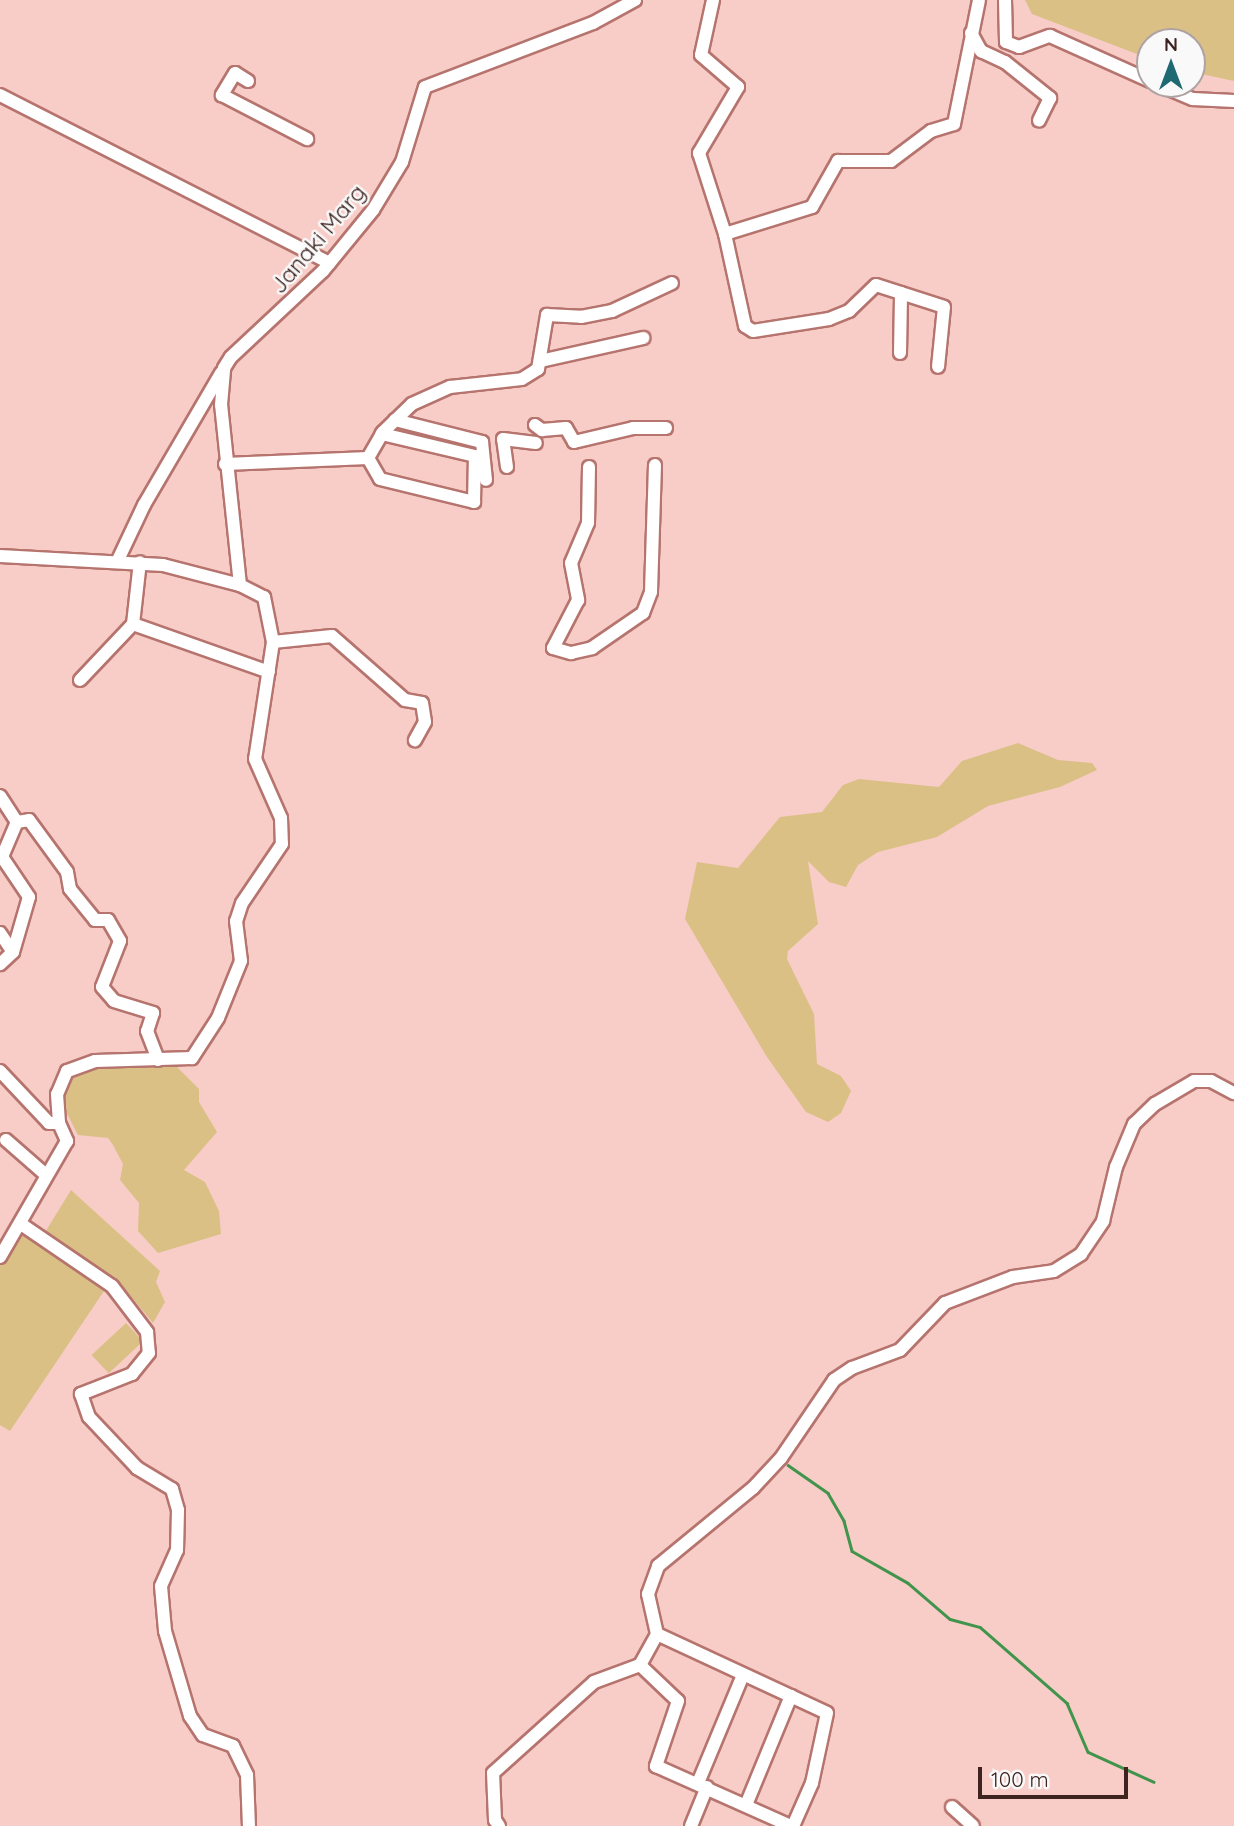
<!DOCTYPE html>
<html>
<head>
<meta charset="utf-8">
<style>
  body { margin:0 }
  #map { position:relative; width:1234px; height:1826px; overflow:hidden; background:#f8ccc7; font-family:Quicksand,sans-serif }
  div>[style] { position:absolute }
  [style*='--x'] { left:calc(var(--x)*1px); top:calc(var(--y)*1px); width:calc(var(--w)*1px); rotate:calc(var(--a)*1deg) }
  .green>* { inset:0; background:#dbc086; transform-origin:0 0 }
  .stream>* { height:2.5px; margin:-1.25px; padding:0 1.25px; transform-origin:1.25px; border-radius:1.25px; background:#41944b }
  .roads { filter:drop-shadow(2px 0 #b6746e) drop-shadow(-2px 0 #b6746e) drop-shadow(0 2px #b6746e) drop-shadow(0 -2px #b6746e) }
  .minor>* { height:12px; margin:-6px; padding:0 6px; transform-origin:6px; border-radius:6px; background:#fff }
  span { translate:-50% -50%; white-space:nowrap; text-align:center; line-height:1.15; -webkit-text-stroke:5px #f9f9f9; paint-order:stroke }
  .street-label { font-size:23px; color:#3e2320 }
  .north { position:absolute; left:1136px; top:28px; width:70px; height:70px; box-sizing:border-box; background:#f9f9f9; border:2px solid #aea3a2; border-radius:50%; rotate:0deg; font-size:19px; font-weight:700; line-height:28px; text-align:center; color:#3e2320 }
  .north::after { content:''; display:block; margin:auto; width:24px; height:32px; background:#1e6972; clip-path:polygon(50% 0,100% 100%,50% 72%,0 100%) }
  .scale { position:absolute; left:978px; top:1767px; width:150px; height:32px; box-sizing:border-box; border:4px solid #3e2320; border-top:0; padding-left:9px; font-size:21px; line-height:24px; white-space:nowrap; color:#3e2320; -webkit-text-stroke:5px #f9f9f9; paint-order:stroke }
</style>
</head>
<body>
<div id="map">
  <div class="green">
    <i style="clip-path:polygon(1025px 0,1234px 0,1234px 81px,1192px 72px,1192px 42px,1150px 42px,1150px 59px,1032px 14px)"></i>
    <i style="clip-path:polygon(1018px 743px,1058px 760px,1092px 763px,1097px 770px,1060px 787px,988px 806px,937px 837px,878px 852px,858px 865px,846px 887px,829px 882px,808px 861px,818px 924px,788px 951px,787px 959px,814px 1014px,817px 1064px,841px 1076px,851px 1091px,841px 1113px,828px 1122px,806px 1112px,767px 1057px,685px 919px,697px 862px,738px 868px,780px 817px,822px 812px,843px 785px,859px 779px,939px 787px,962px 761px)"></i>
    <i style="clip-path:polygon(94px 1060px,172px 1062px,199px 1089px,199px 1102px,217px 1132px,184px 1170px,205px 1182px,219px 1211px,221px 1234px,158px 1253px,138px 1231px,139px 1203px,120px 1180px,123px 1164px,113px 1145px,108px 1138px,78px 1135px,61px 1102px,69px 1070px)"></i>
    <i style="clip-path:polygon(71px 1190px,160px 1271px,156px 1282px,165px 1302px,153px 1323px,125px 1289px,44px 1234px)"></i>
    <i style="clip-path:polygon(25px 1231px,106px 1288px,10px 1431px,0 1425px,0 1265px)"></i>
    <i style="left:126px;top:1323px;width:25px;height:47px;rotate:47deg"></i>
  </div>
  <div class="stream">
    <i style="--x:788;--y:1465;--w:49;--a:35"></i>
    <i style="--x:828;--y:1493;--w:32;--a:60"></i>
    <i style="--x:844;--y:1521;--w:31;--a:75"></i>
    <i style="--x:852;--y:1551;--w:64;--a:29.7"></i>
    <i style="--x:908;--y:1583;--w:55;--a:40.6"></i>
    <i style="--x:950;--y:1619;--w:31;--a:15"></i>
    <i style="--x:980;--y:1627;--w:116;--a:41.1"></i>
    <i style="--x:1067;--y:1703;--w:53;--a:66.8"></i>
    <i style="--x:1088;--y:1752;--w:72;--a:24.4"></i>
  </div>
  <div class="roads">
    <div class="minor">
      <i style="--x:713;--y:0;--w:56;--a:102.3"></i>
      <i style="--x:701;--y:55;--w:49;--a:40.9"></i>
      <i style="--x:738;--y:87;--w:77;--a:120.6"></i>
      <i style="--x:699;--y:153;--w:85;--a:72.2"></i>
      <i style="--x:725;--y:234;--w:94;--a:77.7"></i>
      <i style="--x:745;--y:326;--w:9;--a:32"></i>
      <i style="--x:753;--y:331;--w:77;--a:-9"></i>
      <i style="--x:829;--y:319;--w:22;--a:-22"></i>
      <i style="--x:849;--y:311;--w:37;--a:-44"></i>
      <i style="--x:876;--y:285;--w:71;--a:17.9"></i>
      <i style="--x:944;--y:307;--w:60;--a:95.7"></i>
      <i style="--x:1005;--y:0;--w:42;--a:88.6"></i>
      <i style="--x:1006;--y:42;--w:14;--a:21"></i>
      <i style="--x:1019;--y:47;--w:33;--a:-20"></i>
      <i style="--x:1050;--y:36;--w:110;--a:24.2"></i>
      <i style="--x:971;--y:33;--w:21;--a:61"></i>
      <i style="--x:981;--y:51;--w:26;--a:25"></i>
      <i style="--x:1005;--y:62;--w:58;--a:38.7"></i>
      <i style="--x:1050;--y:98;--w:25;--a:116"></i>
      <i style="--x:248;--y:81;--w:15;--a:-148"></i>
      <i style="--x:235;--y:73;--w:26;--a:121"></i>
      <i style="--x:222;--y:95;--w:96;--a:27.4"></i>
      <i style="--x:1157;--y:84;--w:39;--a:23"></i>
      <i style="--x:1193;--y:99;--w:41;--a:2.8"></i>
      <i style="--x:0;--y:95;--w:370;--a:27"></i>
      <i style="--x:725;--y:234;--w:91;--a:-17.2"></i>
      <i style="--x:812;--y:207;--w:53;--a:-60.5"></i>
      <i style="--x:838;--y:161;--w:53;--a:0"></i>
      <i style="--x:891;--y:161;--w:50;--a:-36.9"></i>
      <i style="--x:931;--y:131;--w:24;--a:-17"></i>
      <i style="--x:954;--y:124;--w:126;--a:-78.6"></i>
      <i style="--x:900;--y:353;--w:60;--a:-89"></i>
      <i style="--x:540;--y:361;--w:106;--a:-12.6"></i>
      <i style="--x:395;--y:420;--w:90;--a:14.2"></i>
      <i style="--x:482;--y:442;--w:38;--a:84"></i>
      <i style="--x:535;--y:425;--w:9;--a:36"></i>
      <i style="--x:542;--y:430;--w:24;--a:-5"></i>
      <i style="--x:566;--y:428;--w:16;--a:60"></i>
      <i style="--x:574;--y:442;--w:61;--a:-13.3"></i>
      <i style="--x:633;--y:428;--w:33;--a:0"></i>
      <i style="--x:368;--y:458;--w:24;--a:60"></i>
      <i style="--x:380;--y:479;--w:97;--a:13.7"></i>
      <i style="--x:474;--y:502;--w:46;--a:-88.8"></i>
      <i style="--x:475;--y:456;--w:96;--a:-166.7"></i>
      <i style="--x:225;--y:464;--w:143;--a:-2.4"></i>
      <i style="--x:368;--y:458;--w:30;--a:-60"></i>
      <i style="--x:383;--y:432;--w:40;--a:-44"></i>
      <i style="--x:412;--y:404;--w:42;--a:-24.1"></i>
      <i style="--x:450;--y:387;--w:72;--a:-6.3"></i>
      <i style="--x:522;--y:379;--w:19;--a:-32"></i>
      <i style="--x:538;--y:369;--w:55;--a:-80.5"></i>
      <i style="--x:547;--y:315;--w:34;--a:3"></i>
      <i style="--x:581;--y:317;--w:32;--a:-11"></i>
      <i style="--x:612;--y:311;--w:66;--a:-25"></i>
      <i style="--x:507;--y:467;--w:28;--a:-98"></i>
      <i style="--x:503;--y:439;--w:33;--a:7"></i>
      <i style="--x:589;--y:467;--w:56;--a:91"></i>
      <i style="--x:588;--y:523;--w:43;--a:113"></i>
      <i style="--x:571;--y:563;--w:38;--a:79"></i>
      <i style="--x:578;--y:600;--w:54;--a:117.5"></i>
      <i style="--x:553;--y:648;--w:19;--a:16"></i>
      <i style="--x:571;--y:653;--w:22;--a:-13"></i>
      <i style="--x:592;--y:648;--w:62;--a:-34.5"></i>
      <i style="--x:643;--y:613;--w:22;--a:-69"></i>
      <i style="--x:651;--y:592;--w:127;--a:-88.2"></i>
      <i style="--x:0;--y:556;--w:163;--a:3.2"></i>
      <i style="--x:163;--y:565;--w:80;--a:14.6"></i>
      <i style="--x:240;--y:585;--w:27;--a:27"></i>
      <i style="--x:264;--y:597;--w:46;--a:78.7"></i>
      <i style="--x:273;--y:642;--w:118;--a:98.7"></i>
      <i style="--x:255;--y:759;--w:64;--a:66.2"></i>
      <i style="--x:281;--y:818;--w:26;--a:88"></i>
      <i style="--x:282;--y:844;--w:71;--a:124.1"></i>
      <i style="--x:242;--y:903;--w:19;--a:108"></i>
      <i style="--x:236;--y:921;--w:40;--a:82.9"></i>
      <i style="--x:241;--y:961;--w:61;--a:112"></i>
      <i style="--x:218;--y:1018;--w:48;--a:123"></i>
      <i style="--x:192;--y:1058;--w:97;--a:178.2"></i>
      <i style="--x:95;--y:1061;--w:30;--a:160"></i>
      <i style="--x:67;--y:1071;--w:25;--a:113"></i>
      <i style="--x:57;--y:1094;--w:29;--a:86"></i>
      <i style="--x:59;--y:1123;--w:20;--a:66"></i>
      <i style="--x:67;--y:1141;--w:134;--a:120"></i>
      <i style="--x:118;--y:560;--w:61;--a:-64.7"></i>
      <i style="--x:144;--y:505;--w:153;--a:-59.7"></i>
      <i style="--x:240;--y:585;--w:181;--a:-96"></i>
      <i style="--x:221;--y:405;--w:37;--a:-85"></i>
      <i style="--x:224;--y:368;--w:13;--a:-58"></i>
      <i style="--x:231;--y:357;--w:126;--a:-43.1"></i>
      <i style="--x:323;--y:271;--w:79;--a:-50.7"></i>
      <i style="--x:373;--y:210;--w:56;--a:-58.9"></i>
      <i style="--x:402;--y:162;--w:78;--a:-73"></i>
      <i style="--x:425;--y:87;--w:180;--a:-20.9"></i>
      <i style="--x:593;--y:23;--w:48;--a:-28.7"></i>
      <i style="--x:133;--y:624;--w:144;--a:19.4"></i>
      <i style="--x:273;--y:642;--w:59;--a:-5.8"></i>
      <i style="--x:332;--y:636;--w:97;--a:41.2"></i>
      <i style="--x:405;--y:700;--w:17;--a:10"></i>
      <i style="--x:422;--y:703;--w:19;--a:81"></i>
      <i style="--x:425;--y:722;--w:21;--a:119"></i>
      <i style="--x:80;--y:680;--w:77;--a:-46.6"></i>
      <i style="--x:133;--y:624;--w:62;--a:-83.6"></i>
      <i style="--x:0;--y:796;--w:31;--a:57"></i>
      <i style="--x:17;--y:822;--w:12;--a:-9"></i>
      <i style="--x:29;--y:820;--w:64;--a:53.8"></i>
      <i style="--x:67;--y:872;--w:17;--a:80"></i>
      <i style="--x:70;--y:889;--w:40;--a:51"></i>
      <i style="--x:95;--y:920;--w:13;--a:0"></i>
      <i style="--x:108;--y:920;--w:24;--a:60"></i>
      <i style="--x:120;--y:941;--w:49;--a:111.4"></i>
      <i style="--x:102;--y:987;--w:18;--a:49"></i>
      <i style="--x:114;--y:1001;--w:41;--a:17.1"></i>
      <i style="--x:153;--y:1013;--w:19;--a:108"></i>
      <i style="--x:147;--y:1031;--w:31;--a:69"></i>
      <i style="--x:0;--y:933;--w:23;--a:56"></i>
      <i style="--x:13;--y:952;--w:18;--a:137"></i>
      <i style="--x:13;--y:952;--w:57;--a:-73.8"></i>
      <i style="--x:29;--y:897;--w:48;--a:-124"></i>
      <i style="--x:2;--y:857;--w:38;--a:-67"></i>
      <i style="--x:0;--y:1071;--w:71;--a:46.7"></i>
      <i style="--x:49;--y:1123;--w:10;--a:0"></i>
      <i style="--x:6;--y:1140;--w:52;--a:41.1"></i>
      <i style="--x:21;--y:1224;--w:110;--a:34.3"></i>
      <i style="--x:112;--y:1286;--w:58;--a:52.7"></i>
      <i style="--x:147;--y:1332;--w:21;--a:85"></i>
      <i style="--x:149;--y:1353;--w:27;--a:129"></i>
      <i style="--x:132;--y:1374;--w:55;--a:158.6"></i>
      <i style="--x:81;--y:1394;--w:24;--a:71"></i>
      <i style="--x:89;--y:1417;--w:70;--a:46.7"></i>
      <i style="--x:137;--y:1468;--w:41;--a:31"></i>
      <i style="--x:172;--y:1489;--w:22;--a:74"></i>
      <i style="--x:178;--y:1510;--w:40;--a:91.4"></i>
      <i style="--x:177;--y:1550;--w:39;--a:114"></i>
      <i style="--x:161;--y:1586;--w:45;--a:84.9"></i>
      <i style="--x:165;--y:1631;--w:89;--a:73.6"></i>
      <i style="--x:190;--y:1716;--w:23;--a:56"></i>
      <i style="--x:203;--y:1735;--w:32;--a:20"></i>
      <i style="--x:233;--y:1746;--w:32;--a:64"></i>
      <i style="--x:247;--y:1775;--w:51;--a:87.8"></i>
      <i style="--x:657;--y:1634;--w:187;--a:24.9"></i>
      <i style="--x:827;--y:1713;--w:72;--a:102.1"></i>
      <i style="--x:812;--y:1783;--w:47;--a:113.8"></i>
      <i style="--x:640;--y:1665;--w:52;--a:43.5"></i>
      <i style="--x:678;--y:1701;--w:69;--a:108.7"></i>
      <i style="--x:656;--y:1766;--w:148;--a:24"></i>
      <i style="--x:698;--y:1783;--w:117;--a:-67.4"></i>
      <i style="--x:746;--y:1805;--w:118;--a:-67.6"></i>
      <i style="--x:952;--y:1807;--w:28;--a:42"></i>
      <i style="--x:499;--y:1826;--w:7;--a:-124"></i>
      <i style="--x:495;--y:1820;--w:47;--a:-92.4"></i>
      <i style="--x:493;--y:1773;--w:136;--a:-42"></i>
      <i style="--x:594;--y:1682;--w:49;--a:-20.3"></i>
      <i style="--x:640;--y:1665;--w:35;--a:-61"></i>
      <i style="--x:657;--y:1634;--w:41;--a:-102.7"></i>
      <i style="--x:648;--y:1594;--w:30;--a:-70"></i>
      <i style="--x:658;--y:1566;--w:123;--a:-39.4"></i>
      <i style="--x:753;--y:1488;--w:41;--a:-47"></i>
      <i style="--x:781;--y:1458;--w:94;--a:-55.8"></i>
      <i style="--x:834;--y:1380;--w:22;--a:-34"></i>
      <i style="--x:852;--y:1368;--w:51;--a:-20.6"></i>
      <i style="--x:900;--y:1350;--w:65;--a:-46.2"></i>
      <i style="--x:945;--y:1303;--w:73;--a:-20.9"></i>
      <i style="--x:1013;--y:1277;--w:41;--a:-8.3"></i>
      <i style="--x:1054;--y:1271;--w:32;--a:-32"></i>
      <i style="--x:1081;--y:1254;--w:40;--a:-56"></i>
      <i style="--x:1103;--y:1221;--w:56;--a:-76.5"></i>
      <i style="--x:1116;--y:1167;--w:47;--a:-67.3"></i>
      <i style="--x:1134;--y:1124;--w:29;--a:-44"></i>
      <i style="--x:1155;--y:1104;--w:45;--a:-30.5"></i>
      <i style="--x:1194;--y:1081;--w:17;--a:0"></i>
      <i style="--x:1211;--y:1081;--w:26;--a:28"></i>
      <i style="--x:691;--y:1826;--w:42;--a:-67.7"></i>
    </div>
  </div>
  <div class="street-label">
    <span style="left:318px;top:239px;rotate:-50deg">Janaki Marg</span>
  </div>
  <div class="north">N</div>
  <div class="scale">100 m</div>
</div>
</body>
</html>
